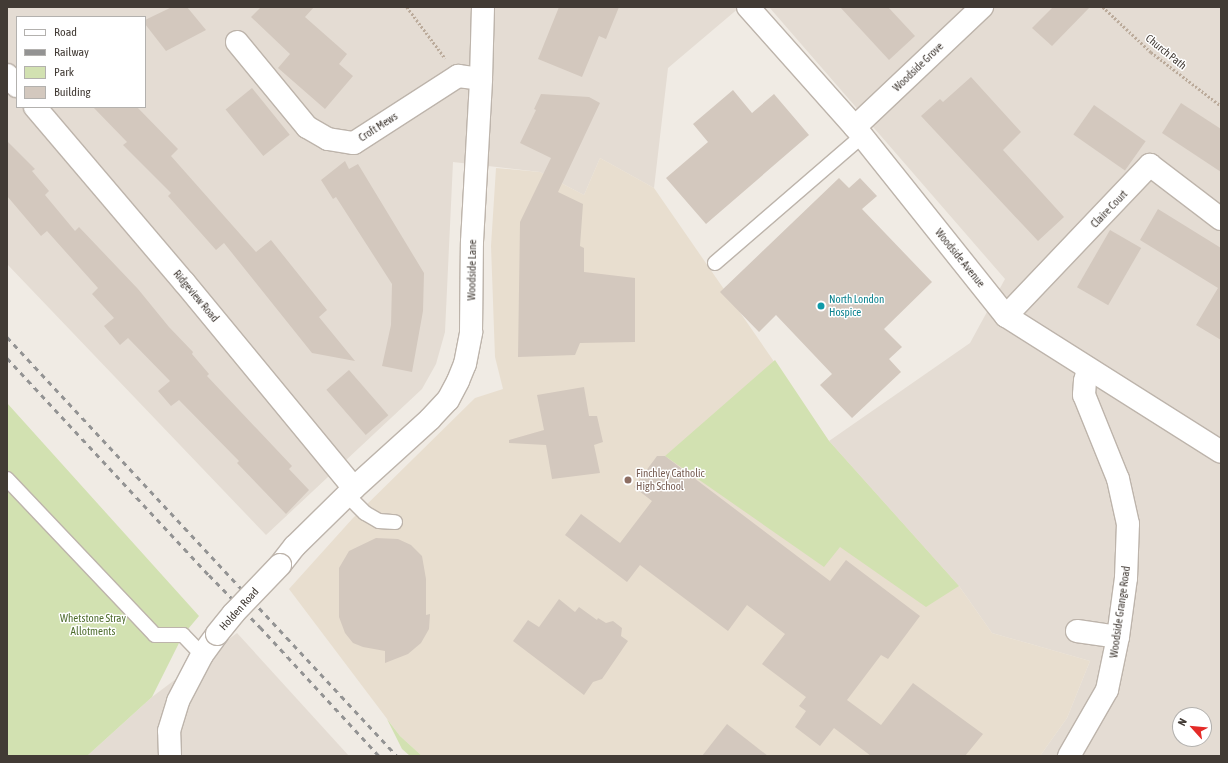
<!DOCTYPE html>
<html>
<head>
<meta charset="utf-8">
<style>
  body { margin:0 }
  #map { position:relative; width:1228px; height:763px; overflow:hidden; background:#f0ebe4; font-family:"Asap Condensed",sans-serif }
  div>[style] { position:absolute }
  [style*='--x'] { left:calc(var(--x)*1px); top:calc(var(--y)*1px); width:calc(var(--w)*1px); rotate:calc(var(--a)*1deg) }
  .residential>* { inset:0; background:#e4dcd3 }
  .education>* { inset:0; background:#e8decf }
  .green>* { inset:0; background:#d2e1b1 }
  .building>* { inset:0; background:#d3c8be; transform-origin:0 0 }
  .path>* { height:2.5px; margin-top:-1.25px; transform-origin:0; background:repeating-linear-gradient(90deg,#bbab9b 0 2px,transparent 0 4px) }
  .roads { filter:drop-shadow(1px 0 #bdb4ab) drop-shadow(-1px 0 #bdb4ab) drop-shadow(0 1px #bdb4ab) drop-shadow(0 -1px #bdb4ab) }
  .service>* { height:14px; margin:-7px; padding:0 7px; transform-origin:7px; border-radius:7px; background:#fff }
  .minor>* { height:22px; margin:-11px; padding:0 11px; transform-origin:11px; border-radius:11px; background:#fff }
  .rail>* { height:3px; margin-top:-1.5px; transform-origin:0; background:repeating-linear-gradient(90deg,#939393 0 5px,transparent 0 10px) }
  .bridges { filter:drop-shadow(1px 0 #bdb4ab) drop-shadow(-1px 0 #bdb4ab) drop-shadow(0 1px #bdb4ab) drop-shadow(0 -1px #bdb4ab) }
  .minor-bridge>* { height:22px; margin:-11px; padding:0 11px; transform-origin:11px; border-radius:11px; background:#fff }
  .dots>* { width:11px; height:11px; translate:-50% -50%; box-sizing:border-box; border:2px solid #fff; border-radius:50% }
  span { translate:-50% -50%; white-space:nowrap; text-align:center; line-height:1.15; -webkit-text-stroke:3px #fff; paint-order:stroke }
  .street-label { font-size:11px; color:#423b35 }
  .culture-label { font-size:11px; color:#0d838f }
  .left { translate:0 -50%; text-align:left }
  .education-label { font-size:11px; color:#785e54 }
  .park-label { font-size:11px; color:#4f6d2f }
  .frame { position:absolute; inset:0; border:8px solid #423b35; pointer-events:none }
  .legend { position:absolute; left:16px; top:16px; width:130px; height:92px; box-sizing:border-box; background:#fff; border:1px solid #b3b1ae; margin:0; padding:5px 7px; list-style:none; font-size:12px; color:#423b35 }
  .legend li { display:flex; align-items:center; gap:8px; height:20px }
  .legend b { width:20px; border:1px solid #b3b1ae }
  .north { position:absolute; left:1172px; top:707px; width:40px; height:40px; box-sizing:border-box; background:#fff; border:1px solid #b3b1ae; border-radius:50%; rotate:297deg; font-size:11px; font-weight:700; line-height:16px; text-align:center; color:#423b35 }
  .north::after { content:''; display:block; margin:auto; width:14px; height:18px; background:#e42b28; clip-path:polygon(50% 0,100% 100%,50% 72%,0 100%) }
</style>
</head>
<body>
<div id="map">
  <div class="residential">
    <i style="clip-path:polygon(evenodd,7px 7px,740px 7px,668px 68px,654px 188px,600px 158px,584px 195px,540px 172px,453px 162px,445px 332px,436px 364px,422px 389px,266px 535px,7px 264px,7px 7px,17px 17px,145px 17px,145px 107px,17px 107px,17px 17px)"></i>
    <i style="clip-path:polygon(evenodd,769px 7px,1221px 7px,1221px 756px,1040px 756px,1067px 718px,1090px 661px,992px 633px,959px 586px,829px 441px,970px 343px,1005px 279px,769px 7px,1180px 715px,1204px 715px,1204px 739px,1180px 739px,1180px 715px)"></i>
    <i style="clip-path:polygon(237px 633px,349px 756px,87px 756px,152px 697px)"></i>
  </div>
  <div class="education">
    <i style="clip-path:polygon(600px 158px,654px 188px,829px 441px,959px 586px,992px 633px,1090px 661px,1067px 718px,1040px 756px,422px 756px,400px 736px,289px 589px,353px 518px,475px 398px,503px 389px,495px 357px,491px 246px,496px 168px,540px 172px,584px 195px)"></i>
  </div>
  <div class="green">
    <i style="clip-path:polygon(775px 360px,829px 441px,959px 586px,926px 607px,840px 547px,824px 567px,665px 456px)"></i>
    <i style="clip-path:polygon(7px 403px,199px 616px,183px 635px,152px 697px,87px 756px,7px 756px)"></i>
    <i style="clip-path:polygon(387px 719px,400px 736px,422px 756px,410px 756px,402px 749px)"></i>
  </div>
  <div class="building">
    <i style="clip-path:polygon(172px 7px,187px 7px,206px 30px,166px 51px,145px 24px,145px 20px)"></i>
    <i style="clip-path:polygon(261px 7px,314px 7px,305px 17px,347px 54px,339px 64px,353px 76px,325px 109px,278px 68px,290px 54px,251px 17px)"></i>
    <i style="clip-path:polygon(559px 7px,619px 7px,606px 39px,599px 36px,582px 77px,538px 59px)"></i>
    <i style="clip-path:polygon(840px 7px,888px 7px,915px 36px,889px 60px)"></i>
    <i style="clip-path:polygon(1053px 7px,1090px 7px,1052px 46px,1032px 28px)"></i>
    <i style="clip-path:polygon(971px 77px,1021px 132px,1003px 150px,1064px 217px,1038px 241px,921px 116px,940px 99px,943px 102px)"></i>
    <i style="left:252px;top:88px;width:60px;height:34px;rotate:51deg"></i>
    <i style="clip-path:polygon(733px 90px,752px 113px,774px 94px,809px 135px,706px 224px,666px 178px,708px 142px,693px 124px)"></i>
    <i style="clip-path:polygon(541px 94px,589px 97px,600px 103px,558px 192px,583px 204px,580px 246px,584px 248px,584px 272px,635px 278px,635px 342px,580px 343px,575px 355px,518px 357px,520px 222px,551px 158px,520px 143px,536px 110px,534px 109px)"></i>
    <i style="clip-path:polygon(1181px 103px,1221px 129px,1221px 172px,1162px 133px)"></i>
    <i style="left:1094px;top:105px;width:63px;height:36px;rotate:35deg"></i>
    <i style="clip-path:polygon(93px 107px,137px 107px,178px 149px,171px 156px,256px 252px,271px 240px,327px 310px,319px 317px,355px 361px,312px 353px,224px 243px,216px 250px,168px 196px,171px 193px,123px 145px,127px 142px)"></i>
    <i style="clip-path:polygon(7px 141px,35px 169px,32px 171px,49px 191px,45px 195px,75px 231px,79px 227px,138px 289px,169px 327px,193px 352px,192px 354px,209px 374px,207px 376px,292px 466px,289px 469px,309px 490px,286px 514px,237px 463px,239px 461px,179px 400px,171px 406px,158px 391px,170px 381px,128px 338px,120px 345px,104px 326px,114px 318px,92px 294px,98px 288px,47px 231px,41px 236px,7px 196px)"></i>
    <i style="clip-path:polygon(345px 161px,349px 169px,358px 164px,424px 273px,423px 311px,412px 372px,382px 366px,391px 325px,392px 284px,336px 197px,333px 199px,321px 180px)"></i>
    <i style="clip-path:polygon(839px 178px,849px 188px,860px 178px,877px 196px,862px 209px,932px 282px,884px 329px,902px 347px,889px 359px,901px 372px,852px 418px,820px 385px,832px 374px,776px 315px,759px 332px,720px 292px)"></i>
    <i style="clip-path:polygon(1158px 209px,1221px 248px,1221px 340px,1196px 325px,1218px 288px,1140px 240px)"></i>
    <i style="left:1110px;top:230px;width:36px;height:66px;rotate:30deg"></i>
    <i style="left:349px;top:370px;width:60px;height:30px;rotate:49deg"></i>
    <i style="clip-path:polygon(584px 387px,589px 416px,597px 416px,603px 442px,594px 445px,600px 473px,552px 479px,546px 445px,509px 443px,509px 440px,544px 430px,537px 395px)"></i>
    <i style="clip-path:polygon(657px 456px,665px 456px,830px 581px,846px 560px,920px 616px,888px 659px,881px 655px,847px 700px,881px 725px,913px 683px,983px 734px,965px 756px,871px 756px,834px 728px,820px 746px,795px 727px,806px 711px,799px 706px,806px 697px,762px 664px,785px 634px,747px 605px,728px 631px,640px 565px,627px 582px,565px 535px,581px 514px,620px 543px,652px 501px,634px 487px)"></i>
    <i style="clip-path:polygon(376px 538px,398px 539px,411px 545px,422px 556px,426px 579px,426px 615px,430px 614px,429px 629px,421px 643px,408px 654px,385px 663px,385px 651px,363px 647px,353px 643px,345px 633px,339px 617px,339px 568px,349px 551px)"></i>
    <i style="clip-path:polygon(559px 599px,575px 612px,579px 607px,597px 620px,598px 618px,606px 623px,613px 621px,622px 628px,621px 636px,628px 641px,602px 679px,593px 682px,584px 695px,513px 641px,528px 620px,539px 627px)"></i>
    <i style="clip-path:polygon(727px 724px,768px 756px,702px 756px)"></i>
  </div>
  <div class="path">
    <i style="--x:407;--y:7;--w:64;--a:53.3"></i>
    <i style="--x:1103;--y:7;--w:66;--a:43.2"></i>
    <i style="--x:1151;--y:52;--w:88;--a:37.6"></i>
  </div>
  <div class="roads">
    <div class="service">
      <i style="--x:715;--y:263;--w:194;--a:-40.8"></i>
      <i style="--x:7;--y:479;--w:215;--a:46.5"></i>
      <i style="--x:155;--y:635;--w:28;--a:0"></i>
      <i style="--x:183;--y:635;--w:28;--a:46"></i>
      <i style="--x:347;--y:495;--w:25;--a:45"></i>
      <i style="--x:365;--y:513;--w:16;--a:30"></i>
      <i style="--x:379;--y:521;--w:16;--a:4"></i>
    </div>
    <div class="minor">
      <i style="--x:748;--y:7;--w:161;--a:48.3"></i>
      <i style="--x:855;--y:127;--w:242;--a:51.4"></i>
      <i style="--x:1006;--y:316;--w:254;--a:32.3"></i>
      <i style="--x:237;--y:42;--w:110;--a:50.5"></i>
      <i style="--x:307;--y:127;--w:24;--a:30"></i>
      <i style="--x:328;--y:139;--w:26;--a:9"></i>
      <i style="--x:354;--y:143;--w:124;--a:-32.8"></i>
      <i style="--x:458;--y:76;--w:23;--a:7"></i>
      <i style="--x:7;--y:75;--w:15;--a:48"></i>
      <i style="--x:35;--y:107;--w:230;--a:49.6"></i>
      <i style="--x:184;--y:282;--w:267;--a:50.5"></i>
      <i style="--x:855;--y:127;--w:175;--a:-43.4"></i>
      <i style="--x:1006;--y:316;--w:209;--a:-46.4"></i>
      <i style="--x:1150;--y:165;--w:89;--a:37.3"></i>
      <i style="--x:280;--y:565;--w:24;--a:-52"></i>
      <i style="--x:295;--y:546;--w:83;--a:-44.5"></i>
      <i style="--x:354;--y:488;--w:103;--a:-42.2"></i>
      <i style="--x:430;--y:419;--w:26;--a:-47"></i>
      <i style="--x:448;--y:400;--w:21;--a:-62"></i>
      <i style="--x:458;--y:381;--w:18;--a:-68"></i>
      <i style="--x:465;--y:364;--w:33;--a:-79"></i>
      <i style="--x:471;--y:332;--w:90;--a:-89.4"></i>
      <i style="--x:472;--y:242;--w:163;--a:-86.8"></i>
      <i style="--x:481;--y:79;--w:72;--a:-88.4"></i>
      <i style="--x:1077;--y:631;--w:41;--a:8.3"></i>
      <i style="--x:170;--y:756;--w:25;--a:-92"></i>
      <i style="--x:169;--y:731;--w:31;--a:-73"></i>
      <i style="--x:178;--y:701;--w:52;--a:-62.4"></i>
      <i style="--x:202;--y:655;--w:26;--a:-54"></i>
      <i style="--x:1069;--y:756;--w:76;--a:-60.1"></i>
      <i style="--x:1107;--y:690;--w:54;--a:-78.3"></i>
      <i style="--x:1118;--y:637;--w:60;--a:-82.3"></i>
      <i style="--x:1126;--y:578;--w:54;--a:-87.9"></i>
      <i style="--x:1128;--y:524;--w:46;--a:-102.5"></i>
      <i style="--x:1118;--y:479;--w:91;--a:-112"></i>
      <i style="--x:1084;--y:395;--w:14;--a:-86"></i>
      <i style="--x:1085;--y:381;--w:12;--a:-76"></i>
    </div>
  </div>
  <div class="rail">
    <i style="--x:7;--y:337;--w:572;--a:47.05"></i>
    <i style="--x:7;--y:358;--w:296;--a:47.1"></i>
    <i style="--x:209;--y:575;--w:73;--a:45.6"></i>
    <i style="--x:260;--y:627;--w:176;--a:47.3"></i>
  </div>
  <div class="bridges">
    <div class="minor-bridge">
      <i style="--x:217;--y:634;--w:26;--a:-51"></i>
      <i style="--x:233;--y:614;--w:68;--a:-46.2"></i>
    </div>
  </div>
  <div class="dots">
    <i style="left:821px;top:306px;background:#0f9aa8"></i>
    <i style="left:628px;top:480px;background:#8d6e63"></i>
  </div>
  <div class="street-label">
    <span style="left:1166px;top:52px;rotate:39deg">Church Path</span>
    <span style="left:918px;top:67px;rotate:-44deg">Woodside Grove</span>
    <span style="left:378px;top:127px;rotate:-33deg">Croft Mews</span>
    <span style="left:1109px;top:209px;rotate:-46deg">Claire Court</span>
    <span style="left:960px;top:258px;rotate:51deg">Woodside Avenue</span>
    <span style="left:472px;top:270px;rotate:-89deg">Woodside Lane</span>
    <span style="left:196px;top:296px;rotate:50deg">Ridgeview Road</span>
    <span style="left:239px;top:609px;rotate:-48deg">Holden Road</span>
    <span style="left:1120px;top:612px;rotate:-82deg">Woodside Grange Road</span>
  </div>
  <div class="culture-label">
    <span class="left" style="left:829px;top:306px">North London<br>Hospice</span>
  </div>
  <div class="education-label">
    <span class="left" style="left:636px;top:480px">Finchley Catholic<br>High School</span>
  </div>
  <div class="park-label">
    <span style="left:93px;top:625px">Whetstone Stray<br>Allotments</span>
  </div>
  <div class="frame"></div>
  <ul class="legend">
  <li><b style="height:5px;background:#fff"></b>Road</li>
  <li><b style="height:5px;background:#939393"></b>Railway</li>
  <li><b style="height:11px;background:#d2e1b1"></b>Park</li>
  <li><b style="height:11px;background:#d3c8be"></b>Building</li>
  </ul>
  <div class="north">N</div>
</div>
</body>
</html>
